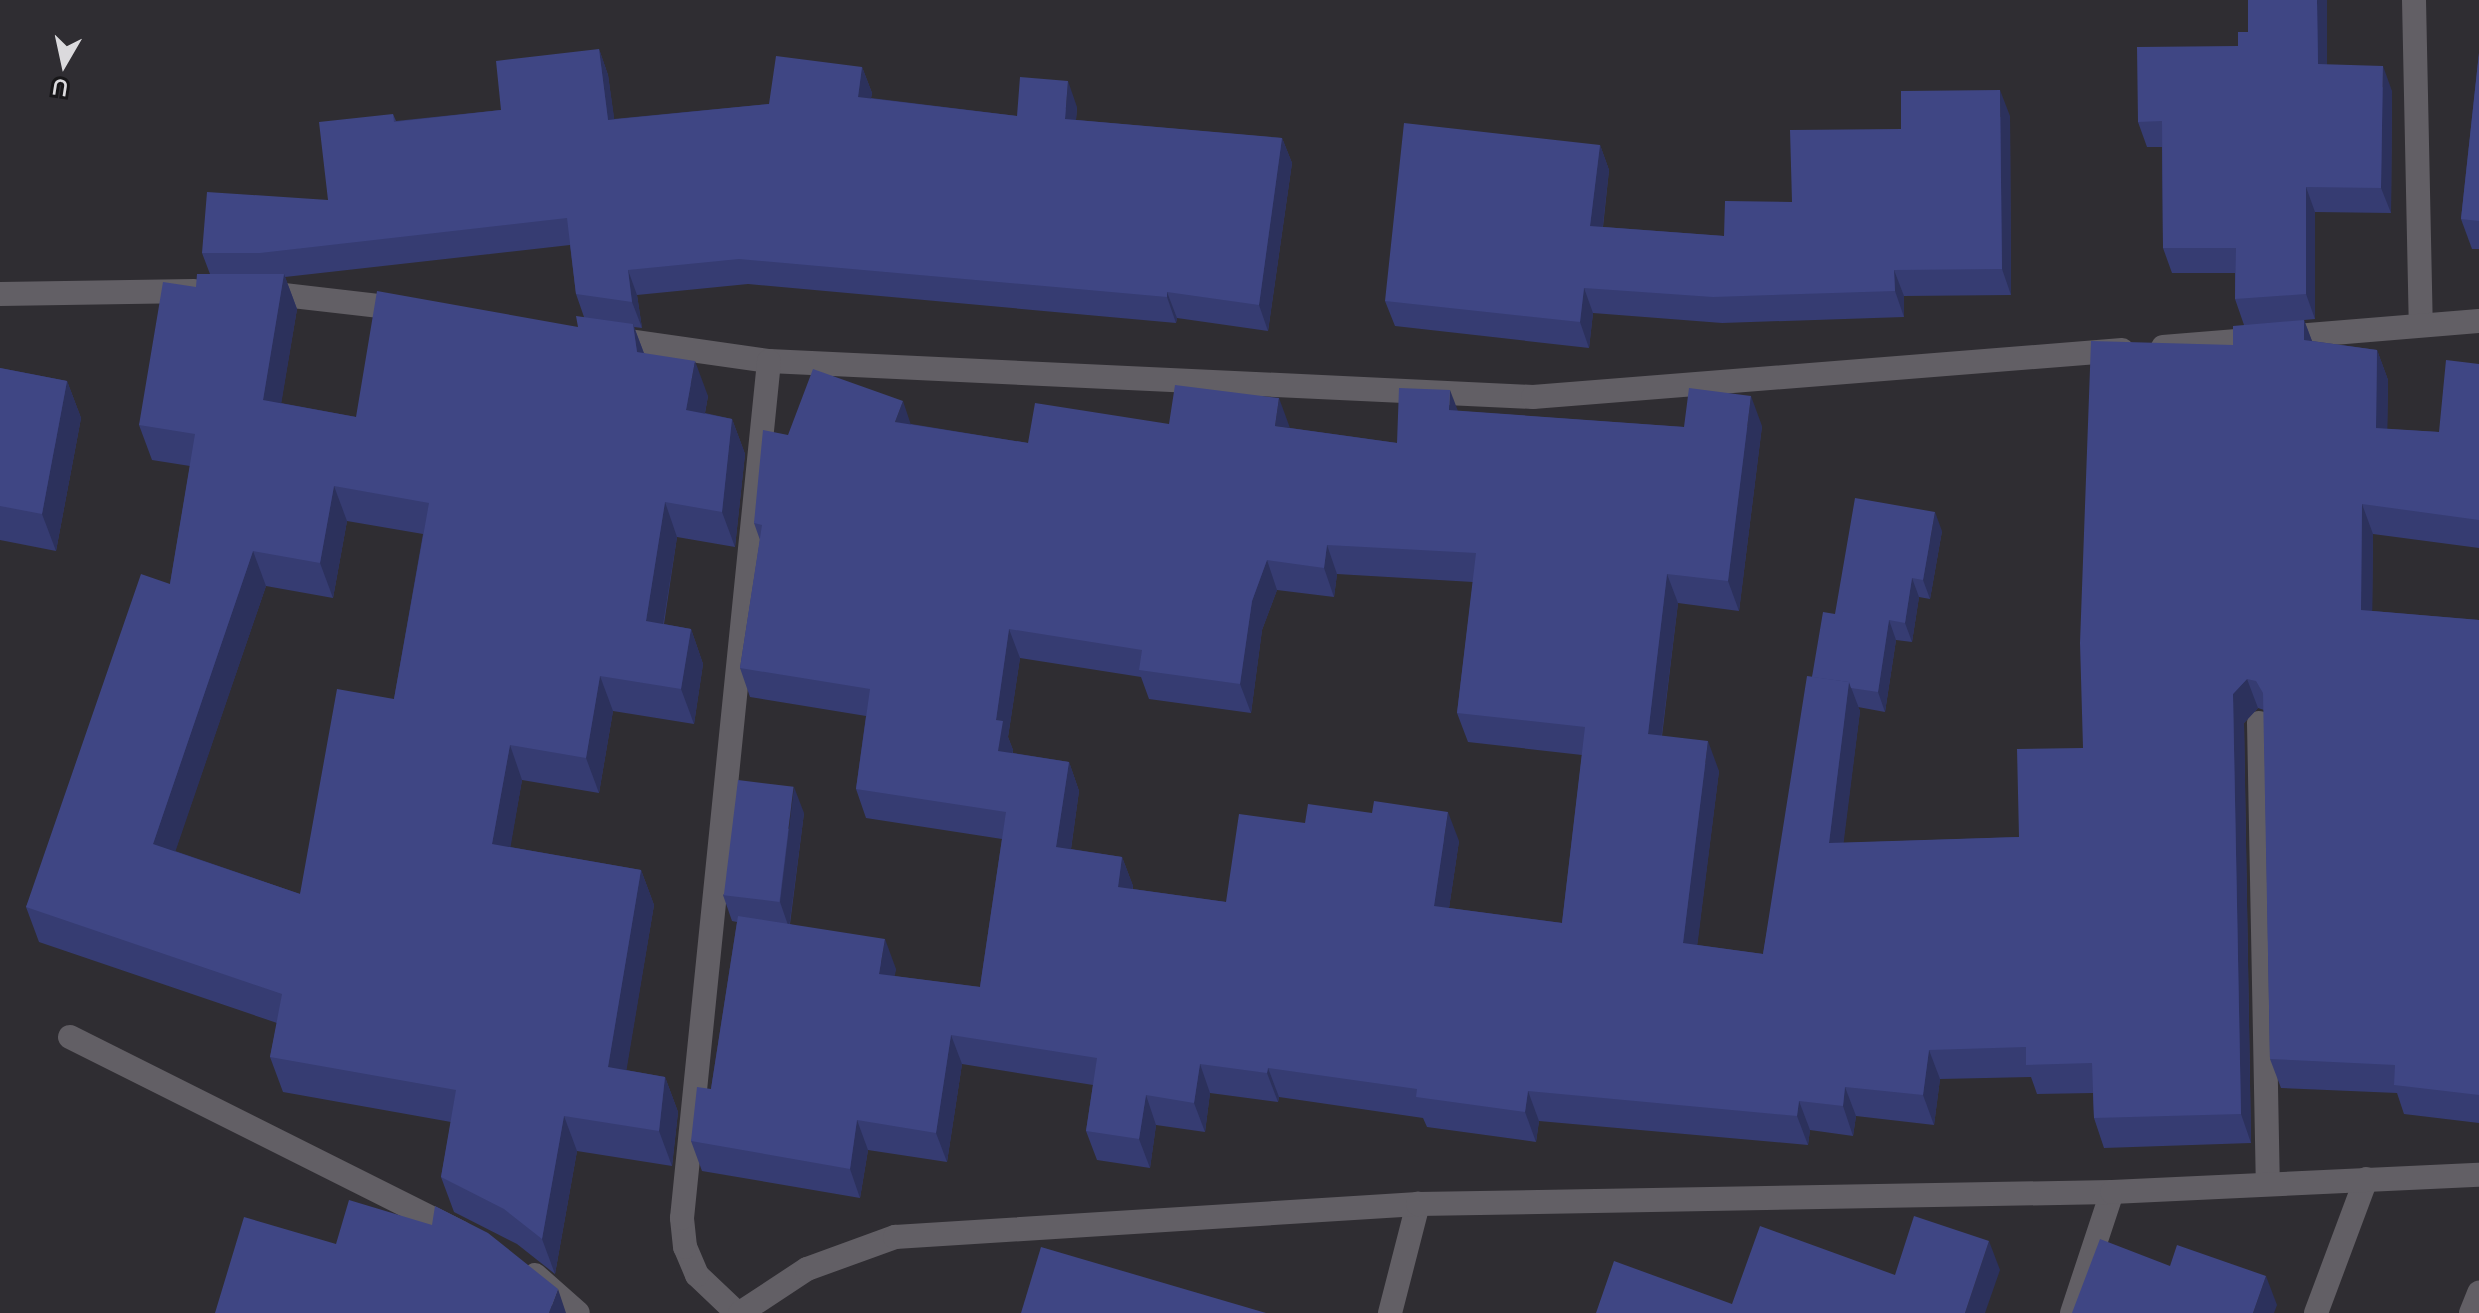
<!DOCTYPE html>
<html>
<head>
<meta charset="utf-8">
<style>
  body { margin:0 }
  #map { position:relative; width:2479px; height:1313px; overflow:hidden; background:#2f2d32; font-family:Manrope,sans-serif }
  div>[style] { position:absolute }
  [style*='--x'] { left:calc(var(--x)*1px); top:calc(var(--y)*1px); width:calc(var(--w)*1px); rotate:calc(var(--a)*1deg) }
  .lane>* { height:24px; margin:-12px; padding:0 12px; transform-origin:12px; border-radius:12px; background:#625f65 }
  .street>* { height:24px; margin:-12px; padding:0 12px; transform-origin:12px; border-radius:12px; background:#625f65 }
  .secondary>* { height:24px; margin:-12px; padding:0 12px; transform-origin:12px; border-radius:12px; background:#625f65 }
  .wall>* { inset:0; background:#363c72 }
  .shaded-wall>* { inset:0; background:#2c315c }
  .building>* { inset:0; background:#3f4684; transform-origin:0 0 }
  span { translate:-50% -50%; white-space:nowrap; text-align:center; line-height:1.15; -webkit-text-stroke:6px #171618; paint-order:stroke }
  .north { position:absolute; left:24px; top:24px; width:80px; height:80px; -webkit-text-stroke:6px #171618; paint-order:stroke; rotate:189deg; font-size:22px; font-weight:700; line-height:32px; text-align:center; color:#dbdadd }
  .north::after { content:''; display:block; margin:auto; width:28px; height:36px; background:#dbdadd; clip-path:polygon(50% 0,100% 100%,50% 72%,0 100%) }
</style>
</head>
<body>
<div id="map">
  <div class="lane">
    <i style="--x:1390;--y:1313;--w:113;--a:-75.6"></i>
    <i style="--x:2072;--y:1313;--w:127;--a:-71.7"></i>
    <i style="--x:2316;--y:1313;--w:143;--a:-69.5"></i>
    <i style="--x:2471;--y:1313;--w:22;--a:-68"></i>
  </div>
  <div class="street">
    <i style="--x:2414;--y:0;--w:325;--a:88.8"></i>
    <i style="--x:258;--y:292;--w:147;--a:6.6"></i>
    <i style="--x:0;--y:294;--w:194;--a:-0.9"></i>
    <i style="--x:607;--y:338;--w:164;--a:8.1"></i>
    <i style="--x:769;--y:361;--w:765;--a:2.7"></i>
    <i style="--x:1533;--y:397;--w:591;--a:-4.56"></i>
    <i style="--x:2163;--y:347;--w:317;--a:-4.7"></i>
    <i style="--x:2259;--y:723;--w:460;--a:88.9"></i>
    <i style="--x:70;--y:1037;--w:437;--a:26.6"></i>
    <i style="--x:535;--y:1275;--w:57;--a:41.5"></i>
    <i style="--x:737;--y:1313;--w:55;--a:-136.5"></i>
    <i style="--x:697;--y:1275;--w:30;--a:-113"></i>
    <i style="--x:685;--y:1247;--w:29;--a:-96"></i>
    <i style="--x:682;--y:1218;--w:861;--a:-84.2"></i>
  </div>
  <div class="secondary">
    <i style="--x:740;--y:1313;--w:80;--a:-33.3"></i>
    <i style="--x:807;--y:1269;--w:94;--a:-20"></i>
    <i style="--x:895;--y:1237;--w:524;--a:-3.61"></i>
    <i style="--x:1418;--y:1204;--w:694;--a:-0.99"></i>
    <i style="--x:2112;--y:1192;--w:367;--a:-2.7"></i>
  </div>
  <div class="wall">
    <i style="clip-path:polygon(evenodd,2327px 0,2327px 65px,2392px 91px,2391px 213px,2315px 212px,2315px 319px,2304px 320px,2312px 341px,2377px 350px,2388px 380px,2387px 429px,2439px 432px,2479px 364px,2479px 548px,2373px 534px,2372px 611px,2479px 620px,2479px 1123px,2404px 1114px,2397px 1093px,2281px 1088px,2270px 1059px,2264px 710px,2258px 708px,2244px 723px,2251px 1143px,2104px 1148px,2094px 1118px,2093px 1093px,2037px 1094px,2031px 1077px,1940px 1079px,1934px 1125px,1856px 1116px,1853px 1136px,1810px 1130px,1808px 1145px,1539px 1121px,1536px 1142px,1427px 1127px,1423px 1118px,1279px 1097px,1278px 1102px,1210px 1093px,1205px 1132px,1156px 1125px,1150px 1168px,1097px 1160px,1086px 1131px,1093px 1085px,962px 1064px,947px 1162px,868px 1150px,860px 1198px,702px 1171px,691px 1141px,711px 1089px,737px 922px,732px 921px,723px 895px,804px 813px,790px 924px,896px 969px,894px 976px,980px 987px,1002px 839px,866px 818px,856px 789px,866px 716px,750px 697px,740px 668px,760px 540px,754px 523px,788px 435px,911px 424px,1028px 443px,1169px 424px,1290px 428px,1397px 443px,1458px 411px,1684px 427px,1762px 426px,1739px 611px,1678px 603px,1662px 736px,1719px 771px,1697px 945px,1763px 954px,1812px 677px,1835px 614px,1942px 531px,1930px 599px,1919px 597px,1912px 642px,1896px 640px,1885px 712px,1858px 707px,1860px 711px,1843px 843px,2019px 837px,2083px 748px,2233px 345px,2244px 325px,2235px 299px,2235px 273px,2172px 273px,2163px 248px,2162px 147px,2147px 147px,2138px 122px,2238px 46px,2248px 32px,2327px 0,1337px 574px,1473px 582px,1457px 713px,1468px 742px,1582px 755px,1562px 923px,1449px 908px,1459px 841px,1305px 823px,1226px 902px,1133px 889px,1133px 886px,1122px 857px,1071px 849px,1079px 791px,1069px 762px,1013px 753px,1013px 750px,1008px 737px,1020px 658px,1141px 677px,1149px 699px,1251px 713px,1262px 630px,1277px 590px,1334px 597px,1337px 574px)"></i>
    <i style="clip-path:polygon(evenodd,599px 49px,608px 75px,614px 119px,769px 104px,862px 67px,872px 93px,871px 98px,1017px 116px,1077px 107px,1076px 120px,1282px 138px,1292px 163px,1268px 331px,1177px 318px,1176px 323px,748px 284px,637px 295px,642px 328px,634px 327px,644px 353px,708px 396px,705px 413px,732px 419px,745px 454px,735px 547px,677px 537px,664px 624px,691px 629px,703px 664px,694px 724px,613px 711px,599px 793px,522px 780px,510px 847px,641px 870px,654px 905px,626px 1070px,665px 1077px,678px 1112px,672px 1166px,577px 1151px,555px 1274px,517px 1244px,454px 1212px,441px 1177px,451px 1122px,283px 1092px,270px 1057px,277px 1023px,39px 942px,26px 907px,170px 584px,190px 466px,152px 460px,139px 425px,196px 287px,210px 274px,202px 253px,328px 200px,393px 114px,396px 121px,501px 110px,599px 49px,570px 245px,576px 294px,584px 317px,578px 327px,356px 417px,281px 403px,297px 309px,285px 277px,570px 245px,599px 49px,347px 521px,423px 534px,394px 699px,300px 894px,175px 851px,266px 586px,333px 598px,347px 521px)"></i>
    <i style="clip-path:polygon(2479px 53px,2479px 249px,2472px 249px,2461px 219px)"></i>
    <i style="clip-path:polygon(2010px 116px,2011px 295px,1904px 296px,1904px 317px,1722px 323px,1593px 313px,1589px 348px,1395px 326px,1385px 301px,1600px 145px,1609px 170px,1603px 227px,1724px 236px,1792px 202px,1901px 129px)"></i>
    <i style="clip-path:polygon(0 368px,67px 381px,81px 418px,56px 551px,0 540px)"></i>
  </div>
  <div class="shaded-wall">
    <i style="clip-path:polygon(2317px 0,2327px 0,2327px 90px,2318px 64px)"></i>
    <i style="clip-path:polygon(599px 49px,608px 75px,618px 145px,608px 120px)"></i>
    <i style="clip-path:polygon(2383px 66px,2392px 91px,2391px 213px,2381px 188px)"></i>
    <i style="clip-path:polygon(862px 67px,872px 93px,867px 122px,858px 97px)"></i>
    <i style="clip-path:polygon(1068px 81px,1077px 107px,1074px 144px,1065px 119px)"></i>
    <i style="clip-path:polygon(2000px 90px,2010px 116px,2011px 295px,2002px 269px)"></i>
    <i style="clip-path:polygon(1282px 138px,1292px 163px,1268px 331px,1259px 305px)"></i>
    <i style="clip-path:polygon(1600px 145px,1609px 170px,1600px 251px,1590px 226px)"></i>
    <i style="clip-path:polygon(2306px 187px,2315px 212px,2315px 319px,2306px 294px)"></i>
    <i style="clip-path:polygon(628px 270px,637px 295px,642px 328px,632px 302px)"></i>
    <i style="clip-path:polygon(1894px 270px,1904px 296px,1904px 317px,1895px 291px)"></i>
    <i style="clip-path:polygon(284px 274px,297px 309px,276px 435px,263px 400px)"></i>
    <i style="clip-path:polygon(1584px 288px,1593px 313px,1589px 348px,1580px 322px)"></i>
    <i style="clip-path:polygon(1167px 292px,1177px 318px,1176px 323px,1167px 297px)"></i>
    <i style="clip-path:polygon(2304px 320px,2315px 349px,2304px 340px)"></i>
    <i style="clip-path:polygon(633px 324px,646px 359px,637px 352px)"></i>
    <i style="clip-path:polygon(2377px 350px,2388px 380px,2387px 458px,2376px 428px)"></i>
    <i style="clip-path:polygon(695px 361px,708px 396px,699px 445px,686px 410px)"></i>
    <i style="clip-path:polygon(67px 381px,81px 418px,56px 551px,42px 514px)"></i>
    <i style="clip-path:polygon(1450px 390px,1461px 419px,1449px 410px)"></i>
    <i style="clip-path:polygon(1751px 396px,1762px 426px,1739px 611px,1728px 581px)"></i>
    <i style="clip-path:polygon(1279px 398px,1290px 428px,1275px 426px)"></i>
    <i style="clip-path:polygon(903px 401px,913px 431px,895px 422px)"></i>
    <i style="clip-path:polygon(732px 419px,745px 454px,735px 547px,722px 512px)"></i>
    <i style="clip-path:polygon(334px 486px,347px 521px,333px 598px,320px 563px)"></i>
    <i style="clip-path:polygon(665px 502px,677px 537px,658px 656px,646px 621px)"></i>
    <i style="clip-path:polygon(2362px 504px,2373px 534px,2372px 639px,2361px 610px)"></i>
    <i style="clip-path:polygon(1935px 512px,1942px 531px,1930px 599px,1923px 580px)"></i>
    <i style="clip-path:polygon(1327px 545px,1337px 574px,1334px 597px,1324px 568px)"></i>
    <i style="clip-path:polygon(253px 551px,266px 586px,166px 879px,153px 844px)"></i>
    <i style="clip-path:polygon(1267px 560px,1277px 590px,1262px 630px,1251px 713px,1240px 684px,1252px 601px)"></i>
    <i style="clip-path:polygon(1667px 574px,1678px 603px,1658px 764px,1648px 734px)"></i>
    <i style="clip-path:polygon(1912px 578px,1919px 597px,1912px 642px,1905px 623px)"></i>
    <i style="clip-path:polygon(1889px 620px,1896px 640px,1885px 712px,1878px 692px)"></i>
    <i style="clip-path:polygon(691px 629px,703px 664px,694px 724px,681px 689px)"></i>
    <i style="clip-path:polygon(1009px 629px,1020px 658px,1008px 737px,1013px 750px,1009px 780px,998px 751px,996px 720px)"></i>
    <i style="clip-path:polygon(600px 676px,613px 711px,599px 793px,586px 758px)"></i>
    <i style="clip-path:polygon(2247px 679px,2258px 708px,2244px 723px,2251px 1143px,2241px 1114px,2233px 694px)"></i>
    <i style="clip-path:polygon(1849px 682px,1860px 711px,1840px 872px,1829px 843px)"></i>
    <i style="clip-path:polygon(1708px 741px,1719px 771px,1694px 972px,1683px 943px)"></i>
    <i style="clip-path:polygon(510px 745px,522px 780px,505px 879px,492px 844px)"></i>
    <i style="clip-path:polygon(1069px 762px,1079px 791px,1067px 877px,1056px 847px)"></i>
    <i style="clip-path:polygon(794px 787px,804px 813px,789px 928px,780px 902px)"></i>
    <i style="clip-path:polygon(1448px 812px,1459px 841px,1445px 935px,1434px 906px)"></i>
    <i style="clip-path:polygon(1122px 857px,1133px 886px,1128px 916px,1118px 887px)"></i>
    <i style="clip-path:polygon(641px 870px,654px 905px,621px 1103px,608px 1067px)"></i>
    <i style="clip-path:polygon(885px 939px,896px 969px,890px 1004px,879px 974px)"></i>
    <i style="clip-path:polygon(951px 1035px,962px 1064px,947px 1162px,936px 1133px)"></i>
    <i style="clip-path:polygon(1929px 1050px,1940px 1079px,1934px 1125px,1923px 1095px)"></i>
    <i style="clip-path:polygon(1200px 1064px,1210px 1093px,1205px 1132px,1194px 1103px)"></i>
    <i style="clip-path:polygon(1268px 1068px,1279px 1097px,1278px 1102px,1267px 1073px)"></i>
    <i style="clip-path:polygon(665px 1077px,678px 1112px,672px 1166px,659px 1131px)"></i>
    <i style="clip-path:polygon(1845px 1087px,1856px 1116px,1853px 1136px,1843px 1106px)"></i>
    <i style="clip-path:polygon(1528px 1091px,1539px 1121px,1536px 1142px,1525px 1112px)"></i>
    <i style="clip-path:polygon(1146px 1095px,1156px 1125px,1150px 1168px,1139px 1139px)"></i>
    <i style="clip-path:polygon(1799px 1101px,1810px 1130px,1808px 1145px,1797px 1116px)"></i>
    <i style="clip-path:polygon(564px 1116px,577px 1151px,555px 1274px,542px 1239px)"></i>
    <i style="clip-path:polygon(857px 1120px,868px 1150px,860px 1198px,850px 1169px)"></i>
    <i style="clip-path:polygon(1989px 1241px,2000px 1270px,1985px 1313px,1965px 1313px)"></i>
    <i style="clip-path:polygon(2266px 1276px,2277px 1305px,2274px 1313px,2253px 1313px)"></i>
    <i style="clip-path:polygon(558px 1289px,566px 1313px,549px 1313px)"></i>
  </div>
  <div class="building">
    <i style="clip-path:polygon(2248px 0,2317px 0,2318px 64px,2383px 66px,2381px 188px,2306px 187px,2306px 294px,2235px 299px,2236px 248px,2163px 248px,2162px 121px,2138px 122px,2137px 47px,2238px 46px,2238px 32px,2248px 32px)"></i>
    <i style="clip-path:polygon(599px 49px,608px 120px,769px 104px,776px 56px,862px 67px,858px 97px,1017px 116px,1020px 77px,1068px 81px,1065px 119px,1282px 138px,1259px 305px,1167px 292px,1167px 297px,739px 259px,628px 270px,632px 302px,576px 294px,567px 218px,260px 253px,202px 253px,207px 192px,328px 200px,319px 122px,393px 114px,394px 122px,501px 110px,496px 61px)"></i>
    <i style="clip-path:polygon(2479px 53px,2479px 221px,2461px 219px)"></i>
    <i style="clip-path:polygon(2000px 90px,2002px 269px,1894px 270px,1895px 291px,1713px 297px,1584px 288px,1580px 322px,1385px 301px,1404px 123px,1600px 145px,1590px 226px,1724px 236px,1725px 201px,1792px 202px,1790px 130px,1901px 129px,1901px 91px)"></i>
    <i style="clip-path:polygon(evenodd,197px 274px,284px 274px,263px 400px,356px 417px,377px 291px,578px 327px,576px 316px,633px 324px,637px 352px,695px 361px,686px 410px,732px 419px,722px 512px,665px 502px,646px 621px,691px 629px,681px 689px,600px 676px,586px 758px,510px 745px,492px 844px,641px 870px,608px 1067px,665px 1077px,659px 1131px,564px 1116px,542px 1239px,504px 1209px,441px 1177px,456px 1090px,270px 1057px,282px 994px,26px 907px,141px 574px,170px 584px,195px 434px,139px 425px,163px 282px,196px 287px,197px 274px,334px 486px,429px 503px,394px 699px,337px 689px,300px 894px,153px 844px,253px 551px,320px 563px,334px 486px)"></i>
    <i style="clip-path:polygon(evenodd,2304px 320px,2304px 340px,2377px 350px,2376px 428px,2439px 432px,2446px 360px,2479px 364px,2479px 520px,2362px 504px,2361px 610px,2479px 620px,2479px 1095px,2394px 1085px,2395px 1065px,2270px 1059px,2263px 693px,2256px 681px,2247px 679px,2233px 694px,2241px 1114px,2094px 1118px,2092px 1063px,2026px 1065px,2026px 1047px,1929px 1050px,1923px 1095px,1845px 1087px,1843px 1106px,1799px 1101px,1797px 1116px,1528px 1091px,1525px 1112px,1416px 1097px,1417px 1089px,1268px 1068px,1267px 1073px,1200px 1064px,1194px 1103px,1146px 1095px,1139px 1139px,1086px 1131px,1097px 1058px,951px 1035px,936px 1133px,857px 1120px,850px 1169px,691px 1141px,697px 1087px,711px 1089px,738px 916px,885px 939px,879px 974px,980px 987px,1006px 812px,856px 789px,870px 689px,740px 668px,762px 525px,754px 523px,763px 430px,788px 435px,813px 369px,903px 401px,895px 422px,1028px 443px,1035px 403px,1169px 424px,1175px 385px,1279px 398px,1275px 426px,1397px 443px,1399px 388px,1450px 390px,1449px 410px,1684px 427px,1689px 388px,1751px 396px,1728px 581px,1667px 574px,1648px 734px,1708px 741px,1683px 943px,1763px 954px,1807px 676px,1849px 682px,1829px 843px,2019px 837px,2017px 749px,2083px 748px,2080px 643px,2091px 341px,2233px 345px,2233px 326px,2304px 320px,1327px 545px,1476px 553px,1457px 713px,1585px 727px,1562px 923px,1434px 906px,1448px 812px,1374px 801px,1372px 813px,1308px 804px,1305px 823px,1239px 814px,1226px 902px,1118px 887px,1122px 857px,1056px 847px,1069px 762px,998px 751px,1003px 721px,996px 720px,1009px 629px,1142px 650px,1139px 670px,1240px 684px,1252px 601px,1267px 560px,1324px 568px,1327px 545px)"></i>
    <i style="clip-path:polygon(0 368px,67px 381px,42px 514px,0 506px)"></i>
    <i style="clip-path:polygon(1855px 498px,1935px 512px,1923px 580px,1912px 578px,1905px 623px,1889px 620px,1878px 692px,1851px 688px,1849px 682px,1812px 677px,1823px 612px,1835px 614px)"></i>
    <i style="left:738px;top:780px;width:56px;height:116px;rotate:7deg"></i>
    <i style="clip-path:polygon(349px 1200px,432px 1225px,435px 1206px,488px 1233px,558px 1289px,549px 1313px,215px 1313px,244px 1217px,336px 1244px)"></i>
    <i style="clip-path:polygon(1914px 1216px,1989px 1241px,1965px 1313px,1596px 1313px,1614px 1261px,1732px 1304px,1760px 1226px,1895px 1275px)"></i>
    <i style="clip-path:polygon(2100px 1239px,2170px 1266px,2177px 1245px,2266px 1276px,2253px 1313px,2072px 1313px)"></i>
    <i style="clip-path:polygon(1041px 1247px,1266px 1313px,1021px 1313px)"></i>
  </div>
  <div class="north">U</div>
</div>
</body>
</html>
